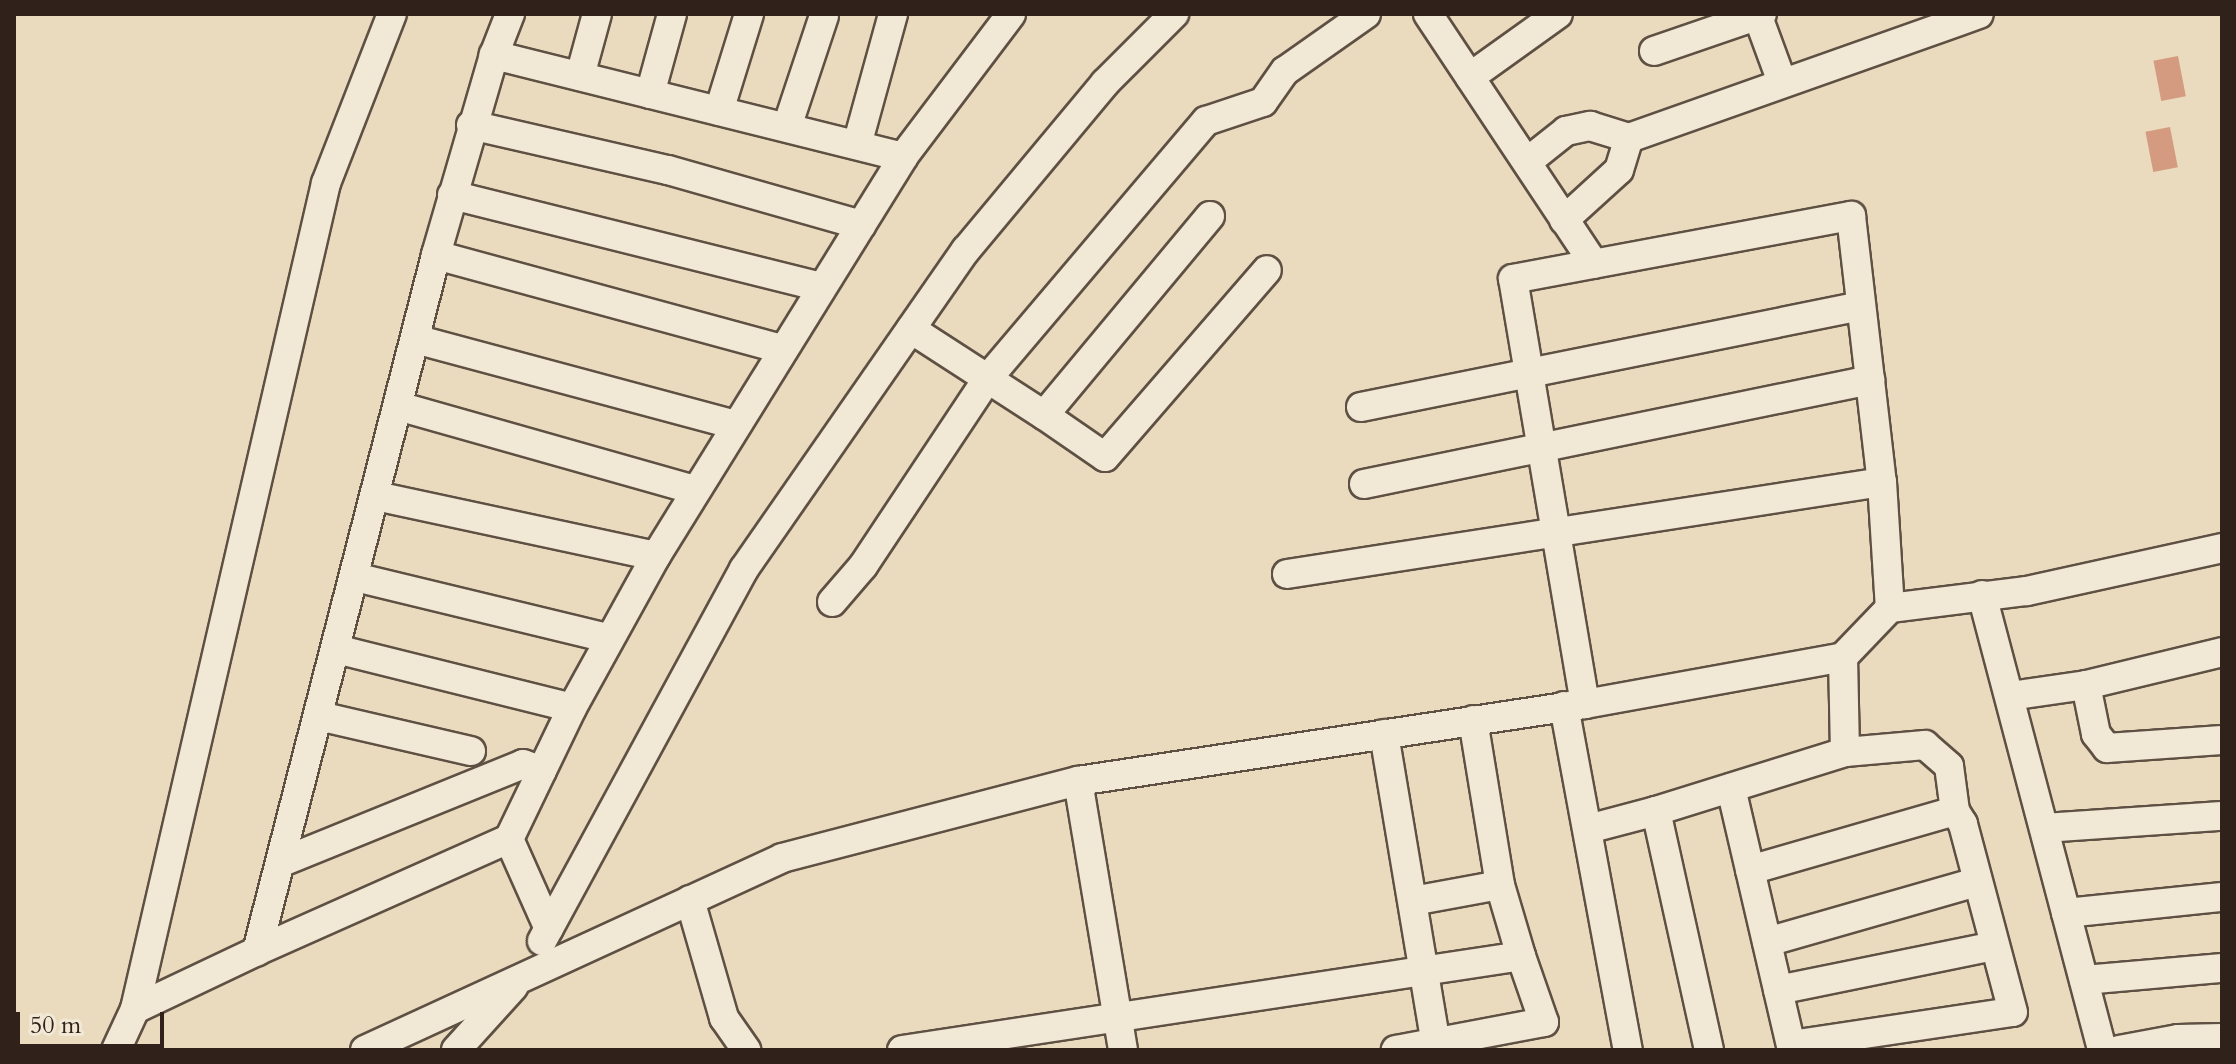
<!DOCTYPE html>
<html>
<head>
<meta charset="utf-8">
<style>
  body { margin:0 }
  #map { position:relative; width:2236px; height:1064px; overflow:hidden; background:#eadbbf; font-family:Cardo,serif }
  div>[style] { position:absolute }
  [style*='--x'] { left:calc(var(--x)*1px); top:calc(var(--y)*1px); width:calc(var(--w)*1px); rotate:calc(var(--a)*1deg) }
  .building>* { inset:0; background:#d49b81; transform-origin:0 0 }
  .roads { filter:drop-shadow(2px 0 #5e5043) drop-shadow(-2px 0 #5e5043) drop-shadow(0 2px #5e5043) drop-shadow(0 -2px #5e5043) }
  .minor>* { height:28px; margin:-14px; padding:0 14px; transform-origin:14px; border-radius:14px; background:#f1e8d5 }
  span { translate:-50% -50%; white-space:nowrap; text-align:center; line-height:1.15; -webkit-text-stroke:6px #f1e8d5; paint-order:stroke }
  .frame { position:absolute; inset:0; border:16px solid #30221a; pointer-events:none }
  .scale { position:absolute; left:16px; top:1012px; width:148px; height:36px; box-sizing:border-box; border:4px solid #30221a; border-top:0; padding-left:10px; font-size:24px; line-height:28px; white-space:nowrap; color:#30221a; -webkit-text-stroke:6px #f1e8d5; paint-order:stroke }
</style>
</head>
<body>
<div id="map">
  <div class="building">
    <i style="left:2178px;top:56px;width:41px;height:25px;rotate:79deg"></i>
    <i style="left:2170px;top:127px;width:41px;height:25px;rotate:79deg"></i>
  </div>
  <div class="roads">
    <div class="minor">
      <i style="--x:1428;--y:14;--w:300;--a:56.4"></i>
      <i style="--x:1757;--y:14;--w:72;--a:69.8"></i>
      <i style="--x:1654;--y:51;--w:114;--a:-18.9"></i>
      <i style="--x:494;--y:55;--w:44;--a:-68.7"></i>
      <i style="--x:580;--y:76;--w:64;--a:-74.7"></i>
      <i style="--x:1470;--y:77;--w:108;--a:-35.6"></i>
      <i style="--x:650;--y:94;--w:83;--a:-74.6"></i>
      <i style="--x:719;--y:111;--w:102;--a:-72.8"></i>
      <i style="--x:471;--y:125;--w:202;--a:12.9"></i>
      <i style="--x:668;--y:170;--w:201;--a:15.9"></i>
      <i style="--x:787;--y:127;--w:117;--a:-71.6"></i>
      <i style="--x:857;--y:145;--w:136;--a:-74.6"></i>
      <i style="--x:903;--y:157;--w:179;--a:-52.9"></i>
      <i style="--x:1527;--y:162;--w:50;--a:-38.5"></i>
      <i style="--x:1566;--y:131;--w:25;--a:-12"></i>
      <i style="--x:1590;--y:126;--w:41;--a:17.1"></i>
      <i style="--x:452;--y:195;--w:380;--a:14"></i>
      <i style="--x:1210;--y:216;--w:259;--a:129.8"></i>
      <i style="--x:1044;--y:415;--w:74;--a:34.5"></i>
      <i style="--x:1105;--y:457;--w:247;--a:-49.1"></i>
      <i style="--x:1564;--y:220;--w:74;--a:-42.3"></i>
      <i style="--x:1619;--y:170;--w:34;--a:-73"></i>
      <i style="--x:1629;--y:138;--w:371;--a:-19.5"></i>
      <i style="--x:436;--y:255;--w:360;--a:15.2"></i>
      <i style="--x:911;--y:329;--w:158;--a:32.9"></i>
      <i style="--x:415;--y:339;--w:332;--a:15"></i>
      <i style="--x:398;--y:406;--w:309;--a:15.8"></i>
      <i style="--x:1361;--y:407;--w:510;--a:-11.42"></i>
      <i style="--x:1364;--y:484;--w:517;--a:-11.61"></i>
      <i style="--x:376;--y:496;--w:286;--a:12.1"></i>
      <i style="--x:1287;--y:574;--w:602;--a:-8.79"></i>
      <i style="--x:355;--y:577;--w:260;--a:13.6"></i>
      <i style="--x:1982;--y:595;--w:471;--a:75.2"></i>
      <i style="--x:832;--y:602;--w:48;--a:-49.3"></i>
      <i style="--x:863;--y:566;--w:226;--a:-56.4"></i>
      <i style="--x:988;--y:378;--w:337;--a:-49.7"></i>
      <i style="--x:1206;--y:121;--w:60;--a:-18.4"></i>
      <i style="--x:1263;--y:102;--w:38;--a:-55"></i>
      <i style="--x:1285;--y:71;--w:99;--a:-35.1"></i>
      <i style="--x:336;--y:649;--w:243;--a:14"></i>
      <i style="--x:2086;--y:685;--w:50;--a:78.5"></i>
      <i style="--x:2096;--y:734;--w:18;--a:52"></i>
      <i style="--x:2107;--y:748;--w:115;--a:-4"></i>
      <i style="--x:2010;--y:696;--w:77;--a:-8.2"></i>
      <i style="--x:2086;--y:685;--w:140;--a:-13.6"></i>
      <i style="--x:1585;--y:704;--w:431;--a:-99.6"></i>
      <i style="--x:1513;--y:279;--w:344;--a:-10.6"></i>
      <i style="--x:1851;--y:216;--w:268;--a:83.4"></i>
      <i style="--x:1882;--y:482;--w:126;--a:86.4"></i>
      <i style="--x:1564;--y:706;--w:350;--a:79.5"></i>
      <i style="--x:319;--y:716;--w:156;--a:13"></i>
      <i style="--x:1473;--y:720;--w:167;--a:80.7"></i>
      <i style="--x:1500;--y:885;--w:74;--a:73.5"></i>
      <i style="--x:1384;--y:734;--w:320;--a:80.5"></i>
      <i style="--x:1078;--y:781;--w:273;--a:80.5"></i>
      <i style="--x:1731;--y:788;--w:264;--a:76.9"></i>
      <i style="--x:1791;--y:1045;--w:224;--a:-8.5"></i>
      <i style="--x:2013;--y:1012;--w:195;--a:-104.9"></i>
      <i style="--x:1963;--y:824;--w:15;--a:-122"></i>
      <i style="--x:1955;--y:811;--w:45;--a:-97.6"></i>
      <i style="--x:1949;--y:766;--w:32;--a:-139"></i>
      <i style="--x:1925;--y:745;--w:80;--a:175"></i>
      <i style="--x:2044;--y:828;--w:178;--a:-3.9"></i>
      <i style="--x:1588;--y:829;--w:70;--a:-14.8"></i>
      <i style="--x:509;--y:839;--w:145;--a:-64.3"></i>
      <i style="--x:572;--y:708;--w:174;--a:-61.1"></i>
      <i style="--x:656;--y:556;--w:469;--a:-58.2"></i>
      <i style="--x:903;--y:157;--w:422;--a:-166"></i>
      <i style="--x:494;--y:55;--w:208;--a:106.2"></i>
      <i style="--x:436;--y:255;--w:719;--a:104.42"></i>
      <i style="--x:257;--y:951;--w:276;--a:-24"></i>
      <i style="--x:509;--y:839;--w:98;--a:66"></i>
      <i style="--x:282;--y:862;--w:260;--a:-22.1"></i>
      <i style="--x:523;--y:764;--w:20;--a:20"></i>
      <i style="--x:1750;--y:870;--w:213;--a:-16.1"></i>
      <i style="--x:690;--y:900;--w:123;--a:73.9"></i>
      <i style="--x:724;--y:1018;--w:39;--a:55"></i>
      <i style="--x:1413;--y:901;--w:88;--a:-10.4"></i>
      <i style="--x:2066;--y:913;--w:157;--a:-5.9"></i>
      <i style="--x:542;--y:941;--w:423;--a:-61.5"></i>
      <i style="--x:744;--y:569;--w:389;--a:-55.2"></i>
      <i style="--x:966;--y:250;--w:217;--a:-50.2"></i>
      <i style="--x:1105;--y:83;--w:98;--a:-45"></i>
      <i style="--x:1767;--y:942;--w:217;--a:-16"></i>
      <i style="--x:2084;--y:980;--w:139;--a:-5"></i>
      <i style="--x:1778;--y:990;--w:220;--a:-11.5"></i>
      <i style="--x:135;--y:1009;--w:135;--a:-25.4"></i>
      <i style="--x:116;--y:1050;--w:45;--a:-65.1"></i>
      <i style="--x:135;--y:1009;--w:848;--a:-76.98"></i>
      <i style="--x:326;--y:183;--w:181;--a:-68.7"></i>
      <i style="--x:365;--y:1050;--w:459;--a:-24.7"></i>
      <i style="--x:782;--y:858;--w:306;--a:-14.6"></i>
      <i style="--x:1078;--y:781;--w:513;--a:-8.64"></i>
      <i style="--x:1585;--y:704;--w:262;--a:-10.3"></i>
      <i style="--x:1843;--y:657;--w:68;--a:-46.2"></i>
      <i style="--x:1890;--y:608;--w:138;--a:-7.1"></i>
      <i style="--x:2027;--y:591;--w:200;--a:-12.4"></i>
      <i style="--x:456;--y:1050;--w:86;--a:-47.8"></i>
      <i style="--x:902;--y:1050;--w:626;--a:-8.63"></i>
      <i style="--x:1521;--y:956;--w:70;--a:70.8"></i>
      <i style="--x:1544;--y:1022;--w:151;--a:169.3"></i>
      <i style="--x:1709;--y:1050;--w:245;--a:-102.5"></i>
      <i style="--x:1656;--y:811;--w:198;--a:-17.3"></i>
      <i style="--x:1845;--y:752;--w:95;--a:-91.2"></i>
      <i style="--x:2119;--y:1050;--w:60;--a:-10.6"></i>
      <i style="--x:2178;--y:1039;--w:44;--a:-1.3"></i>
    </div>
  </div>
  <div class="frame"></div>
  <div class="scale">50 m</div>
</div>
</body>
</html>
